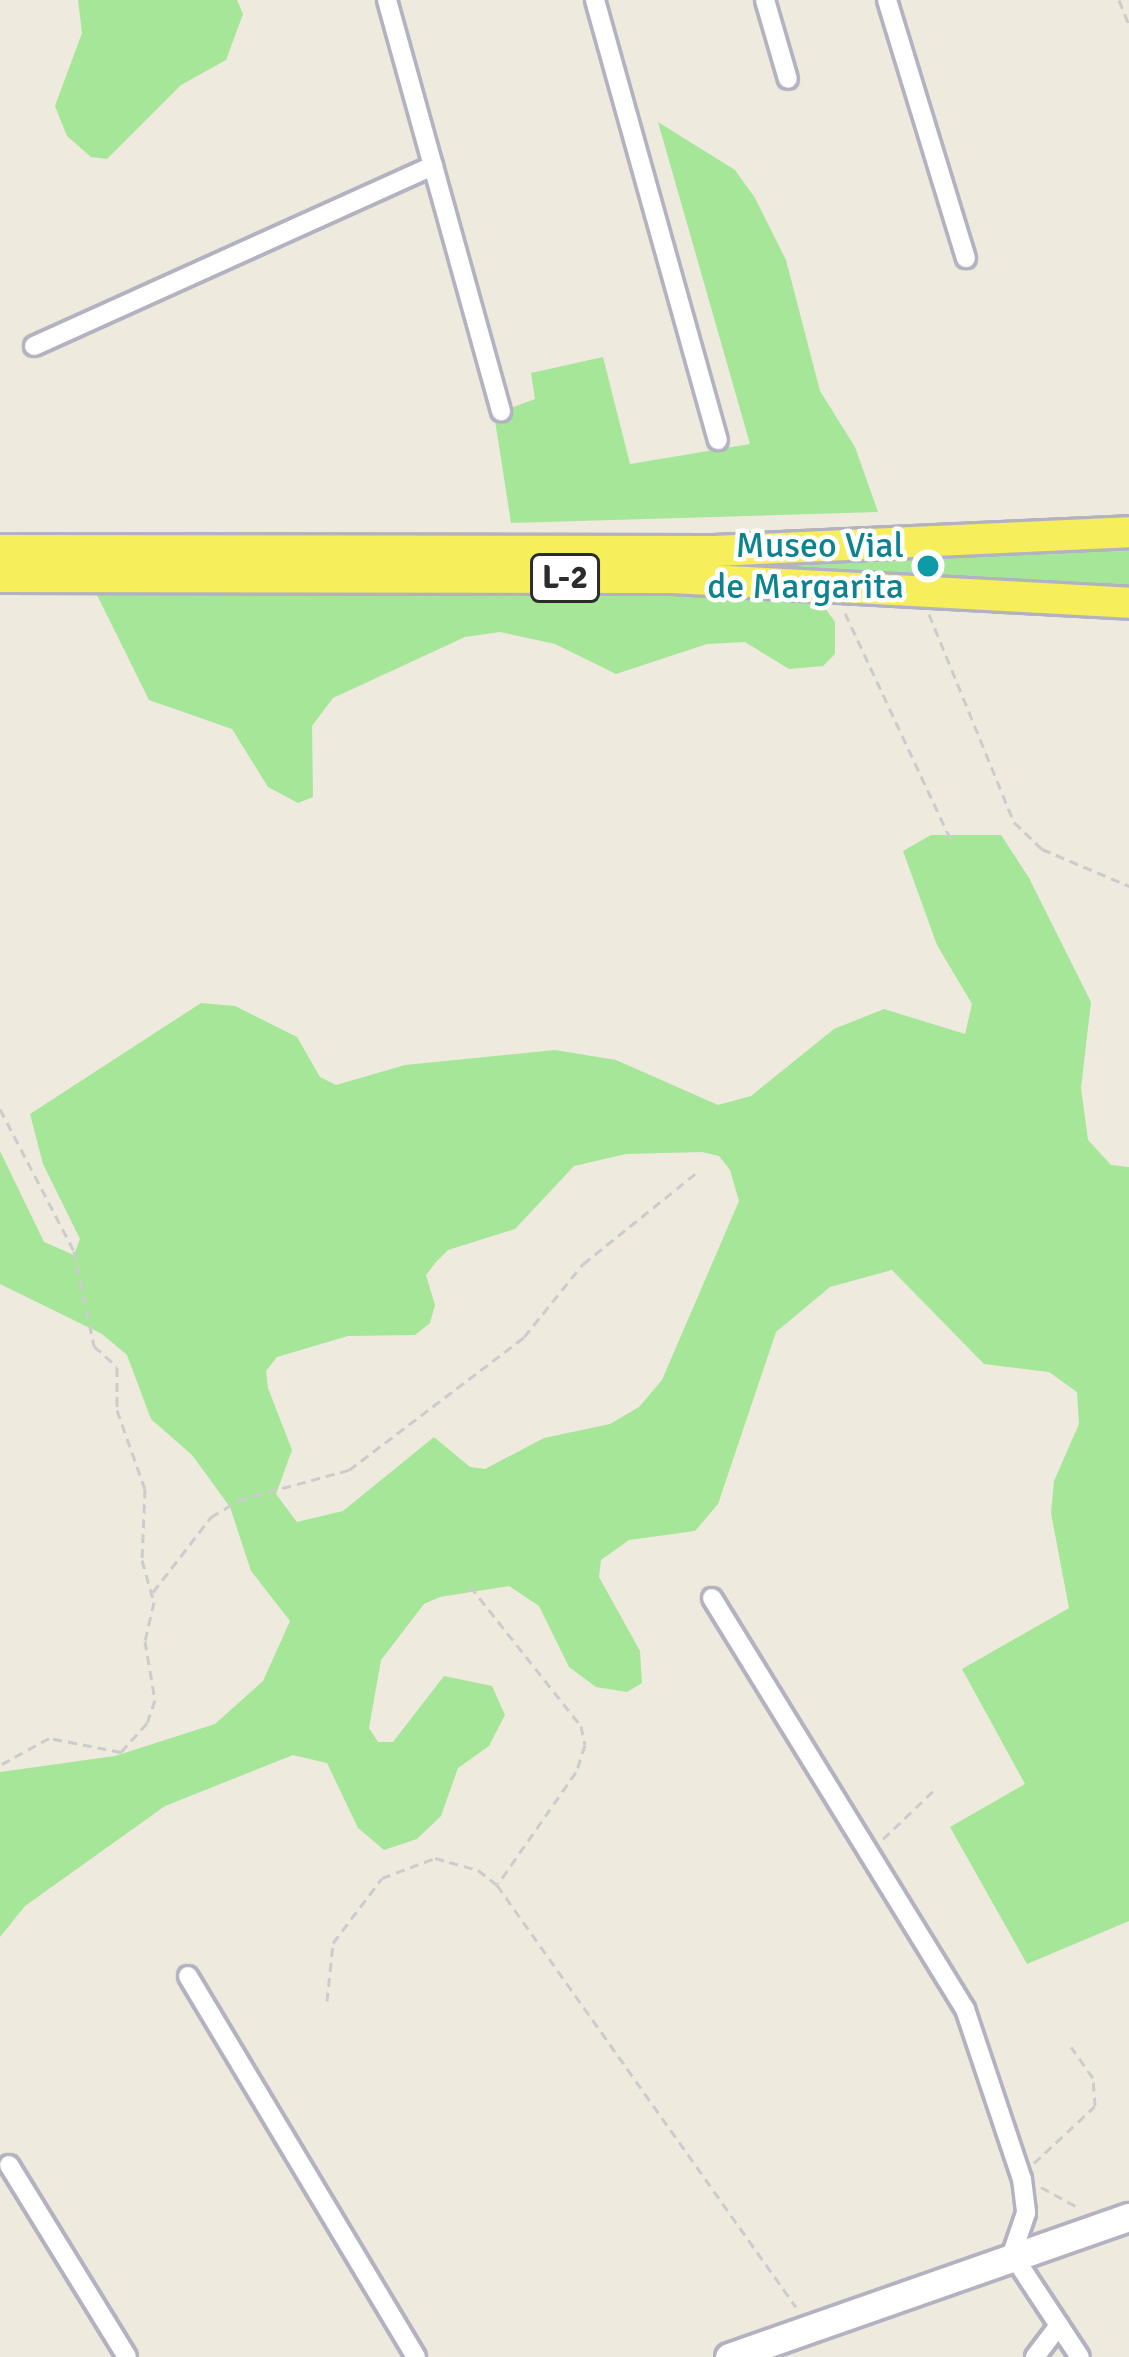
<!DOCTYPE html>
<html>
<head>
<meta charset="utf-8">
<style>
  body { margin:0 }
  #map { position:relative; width:1129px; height:2357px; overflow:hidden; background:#eeeade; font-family:Signika,sans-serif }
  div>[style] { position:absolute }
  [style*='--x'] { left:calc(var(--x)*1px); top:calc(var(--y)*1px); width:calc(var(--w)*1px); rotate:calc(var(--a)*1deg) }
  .green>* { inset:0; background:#a5e699 }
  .path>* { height:3px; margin-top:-1.5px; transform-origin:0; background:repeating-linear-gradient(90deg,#ccc 0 9px,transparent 0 15px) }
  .roads { filter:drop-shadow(3px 0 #b2b2c0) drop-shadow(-3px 0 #b2b2c0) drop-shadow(0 3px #b2b2c0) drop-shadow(0 -3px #b2b2c0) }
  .street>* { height:18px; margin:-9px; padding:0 9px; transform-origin:9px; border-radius:9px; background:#fff }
  .secondary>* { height:27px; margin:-13.5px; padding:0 13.5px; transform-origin:13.5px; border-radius:13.5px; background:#fff }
  .primary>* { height:30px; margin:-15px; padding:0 15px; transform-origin:15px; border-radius:15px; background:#f6ef5b }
  .dots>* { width:33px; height:33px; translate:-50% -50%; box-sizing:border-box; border:6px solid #fff; border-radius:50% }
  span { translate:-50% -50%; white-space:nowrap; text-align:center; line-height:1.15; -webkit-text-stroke:9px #fff; paint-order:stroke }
  .shield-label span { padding:3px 9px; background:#fff; border:3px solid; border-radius:9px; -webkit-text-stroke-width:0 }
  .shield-label { font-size:33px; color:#2c2c2c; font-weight:700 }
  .culture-label { font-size:36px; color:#0d838f }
  .right { translate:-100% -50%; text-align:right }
</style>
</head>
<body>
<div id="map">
  <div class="green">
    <i style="clip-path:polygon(78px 0,237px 0,243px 14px,226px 60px,181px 85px,107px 159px,91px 157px,67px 136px,55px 106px,82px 33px)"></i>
    <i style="clip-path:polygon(658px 122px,735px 170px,755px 198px,786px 260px,820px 391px,855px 447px,878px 512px,511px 523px,494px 414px,535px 399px,531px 373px,603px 357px,630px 464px,750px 444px)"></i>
    <i style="clip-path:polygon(1129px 540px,1129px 590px,727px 569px,727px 563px)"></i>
    <i style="clip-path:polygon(92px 585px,813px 591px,835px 622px,835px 654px,823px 666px,789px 669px,745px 642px,707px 644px,616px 674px,555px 644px,500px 632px,465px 637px,333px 698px,312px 726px,313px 797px,298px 803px,268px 787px,232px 729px,149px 700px)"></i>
    <i style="clip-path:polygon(evenodd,931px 835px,1001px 835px,1029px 878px,1091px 1002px,1081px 1088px,1088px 1140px,1111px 1165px,1129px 1167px,1129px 1921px,1027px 1964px,950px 1827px,1025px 1784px,962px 1669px,1069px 1608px,1051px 1513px,1054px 1481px,1079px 1424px,1077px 1392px,1049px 1372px,984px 1364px,892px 1270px,830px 1287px,776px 1332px,718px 1504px,695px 1531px,629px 1540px,601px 1560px,599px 1577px,640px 1651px,642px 1683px,627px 1692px,596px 1687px,569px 1667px,539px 1606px,509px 1586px,440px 1597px,424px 1604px,381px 1660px,369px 1728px,378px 1742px,393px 1742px,444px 1676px,492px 1686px,505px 1715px,489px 1746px,458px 1768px,441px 1816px,417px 1839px,384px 1850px,358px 1828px,327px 1763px,293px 1755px,165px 1806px,25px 1906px,0 1937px,0 1772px,115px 1756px,215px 1724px,263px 1681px,290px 1621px,251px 1571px,230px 1507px,192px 1455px,151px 1419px,127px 1355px,102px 1334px,0 1284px,0 1151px,44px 1242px,74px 1255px,80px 1239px,43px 1164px,30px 1114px,201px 1003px,235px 1006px,297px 1037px,320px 1077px,336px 1085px,405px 1065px,555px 1050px,616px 1060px,718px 1105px,751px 1096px,834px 1029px,884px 1009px,965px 1034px,972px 1004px,937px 945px,903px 851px,931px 835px,702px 1152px,719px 1156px,730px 1170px,739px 1201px,662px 1380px,639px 1407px,610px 1424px,544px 1438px,485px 1469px,470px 1467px,434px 1437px,343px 1511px,297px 1522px,276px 1494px,292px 1450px,268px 1388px,266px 1371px,277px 1357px,348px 1336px,415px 1335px,430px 1323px,435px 1305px,426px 1275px,436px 1262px,448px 1250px,515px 1229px,574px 1166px,626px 1154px,702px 1152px)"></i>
  </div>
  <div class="path">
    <i style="--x:1119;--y:0;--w:27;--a:68"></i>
    <i style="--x:845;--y:613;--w:251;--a:65"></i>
    <i style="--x:929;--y:614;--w:225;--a:67.8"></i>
    <i style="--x:1014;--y:822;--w:39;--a:44"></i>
    <i style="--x:1042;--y:849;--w:95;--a:23"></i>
    <i style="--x:0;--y:1109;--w:160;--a:62.5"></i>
    <i style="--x:74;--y:1251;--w:97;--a:78.1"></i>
    <i style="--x:94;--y:1346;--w:31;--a:42"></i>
    <i style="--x:117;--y:1367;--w:43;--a:90"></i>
    <i style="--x:117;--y:1410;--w:84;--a:70.5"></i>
    <i style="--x:145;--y:1489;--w:71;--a:92.4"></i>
    <i style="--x:142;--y:1560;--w:44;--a:74.1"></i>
    <i style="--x:154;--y:1602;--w:40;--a:103"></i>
    <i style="--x:145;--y:1641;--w:60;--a:80.4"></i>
    <i style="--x:155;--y:1700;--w:24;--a:109"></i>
    <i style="--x:147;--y:1723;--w:39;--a:132"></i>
    <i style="--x:121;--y:1752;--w:73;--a:-169"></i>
    <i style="--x:49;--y:1738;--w:56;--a:151.1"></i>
    <i style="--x:470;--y:1586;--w:179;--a:51.6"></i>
    <i style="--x:581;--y:1726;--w:19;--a:78"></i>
    <i style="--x:585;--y:1745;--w:28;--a:108"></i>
    <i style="--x:576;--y:1772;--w:136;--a:124.9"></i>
    <i style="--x:153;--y:1592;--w:95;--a:-52.3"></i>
    <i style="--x:211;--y:1517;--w:33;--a:-31"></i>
    <i style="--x:239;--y:1500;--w:114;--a:-15.3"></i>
    <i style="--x:349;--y:1470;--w:220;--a:-37.2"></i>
    <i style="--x:524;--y:1337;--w:94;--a:-51.1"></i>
    <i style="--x:583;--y:1264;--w:145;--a:-38.8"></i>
    <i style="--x:883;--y:1839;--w:69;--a:-43.8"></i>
    <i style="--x:327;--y:2001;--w:58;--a:-84.1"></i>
    <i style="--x:333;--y:1943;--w:81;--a:-53"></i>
    <i style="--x:382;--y:1878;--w:57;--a:-20.7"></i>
    <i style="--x:435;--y:1858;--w:45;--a:15.6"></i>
    <i style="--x:478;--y:1870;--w:24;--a:38"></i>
    <i style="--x:497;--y:1885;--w:517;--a:54.68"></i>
    <i style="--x:1034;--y:2163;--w:83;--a:-43.1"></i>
    <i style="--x:1095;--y:2106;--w:28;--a:-94"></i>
    <i style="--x:1093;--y:2078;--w:38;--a:-125"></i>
    <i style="--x:1041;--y:2187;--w:43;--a:28.9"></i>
  </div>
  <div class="roads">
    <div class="street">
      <i style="--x:387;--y:0;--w:427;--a:74.5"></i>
      <i style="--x:595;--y:0;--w:457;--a:74.4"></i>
      <i style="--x:765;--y:0;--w:82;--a:73.8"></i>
      <i style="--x:887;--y:0;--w:270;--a:73"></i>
      <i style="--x:34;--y:346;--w:438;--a:-24.3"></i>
      <i style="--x:712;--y:1598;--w:483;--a:58.4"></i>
      <i style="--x:965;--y:2009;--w:179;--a:71.5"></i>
      <i style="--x:1022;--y:2179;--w:34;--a:83"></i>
      <i style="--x:1026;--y:2213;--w:43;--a:108.9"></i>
      <i style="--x:1012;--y:2254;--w:123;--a:56.6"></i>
      <i style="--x:188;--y:1976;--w:444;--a:59.1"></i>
      <i style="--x:9;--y:2165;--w:225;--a:58.4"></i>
      <i style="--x:1035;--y:2357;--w:40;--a:-53"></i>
    </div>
    <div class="secondary">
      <i style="--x:729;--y:2357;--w:424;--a:-19.3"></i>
    </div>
    <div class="primary">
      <i style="--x:0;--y:550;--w:714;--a:0.08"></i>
      <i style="--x:714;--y:551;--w:415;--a:-2.6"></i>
      <i style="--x:0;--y:577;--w:673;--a:0.09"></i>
      <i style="--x:673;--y:578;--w:457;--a:3.1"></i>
    </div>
  </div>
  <div class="dots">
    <i style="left:928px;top:566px;background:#0f9aa8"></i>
  </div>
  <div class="shield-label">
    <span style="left:565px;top:578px">L-2</span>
  </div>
  <div class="culture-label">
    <span class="right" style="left:904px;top:566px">Museo Vial<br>de Margarita</span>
  </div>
</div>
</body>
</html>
